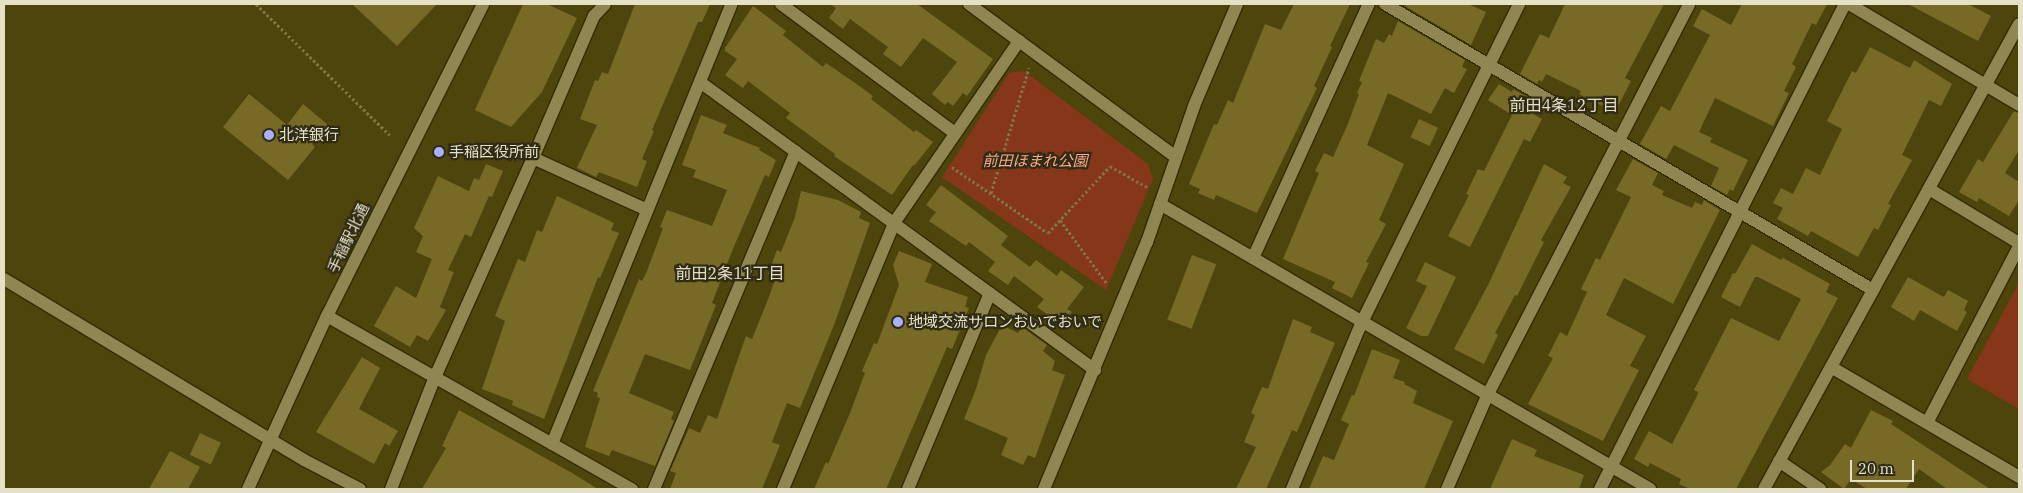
<!DOCTYPE html>
<html>
<head>
<meta charset="utf-8">
<style>
  body { margin:0 }
  #map { position:relative; width:2023px; height:493px; overflow:hidden; background:#4e450d; font-family:"IBM Plex Serif","Noto Sans JP",serif }
  div>[style] { position:absolute }
  [style*='--x'] { left:calc(var(--x)*1px); top:calc(var(--y)*1px); width:calc(var(--w)*1px); rotate:calc(var(--a)*1deg) }
  .green>* { inset:0; background:#863619 }
  .building>* { inset:0; background:#776a26; transform-origin:0 0 }
  .path>* { height:3px; margin-top:-1.5px; transform-origin:0; background:repeating-linear-gradient(90deg,#7e7647 0 2.5px,transparent 0 5px) }
  .roads { filter:drop-shadow(1px 0 #322b02) drop-shadow(-1px 0 #322b02) drop-shadow(0 1px #322b02) drop-shadow(0 -1px #322b02) }
  .minor>* { height:12px; margin:-6px; padding:0 6px; transform-origin:6px; border-radius:6px; background:#8f8652 }
  .dots>* { width:14px; height:14px; translate:-50% -50%; box-sizing:border-box; border:2px solid #2f2b15; border-radius:50% }
  span { translate:-50% -50%; white-space:nowrap; text-align:center; line-height:1.15; -webkit-text-stroke:4.5px #2f2b15; paint-order:stroke }
  .poi-label { font-size:15px; color:#e6e1c6 }
  .left { translate:0 -50%; text-align:left }
  .park-label { font-size:15px; color:#fca98d; font-style:italic }
  .street-label { font-size:15px; color:#e6e1c6 }
  .neighbourhood-label { font-size:16px; color:#e6e1c6 }
  .frame { position:absolute; inset:0; border:5px solid #e6e1c6; pointer-events:none }
  .scale { position:absolute; left:1850px; top:460px; width:64px; height:22px; box-sizing:border-box; border:2px solid #e6e1c6; border-top:0; padding-left:6px; font-size:15px; line-height:18px; white-space:nowrap; color:#e6e1c6; -webkit-text-stroke:4px #2f2b15; paint-order:stroke }
</style>
</head>
<body>
<div id="map">
  <div class="green">
    <i style="clip-path:polygon(1024px 71px,1148px 164px,1153px 179px,1106px 290px,942px 177px,1009px 73px)"></i>
    <i style="clip-path:polygon(2019px 283px,2019px 409px,1967px 379px)"></i>
  </div>
  <div class="building">
    <i style="clip-path:polygon(352px 4px,437px 4px,397px 46px)"></i>
    <i style="clip-path:polygon(523px 4px,547px 4px,577px 18px,542px 92px,511px 127px,475px 110px)"></i>
    <i style="clip-path:polygon(635px 4px,710px 4px,702px 22px,698px 22px,652px 130px,654px 131px,642px 159px,647px 161px,637px 187px,599px 172px,596px 177px,577px 168px,597px 125px,580px 119px,595px 80px,598px 81px,602px 72px,608px 74px)"></i>
    <i style="clip-path:polygon(830px 4px,917px 4px,993px 59px,967px 96px,963px 93px,953px 106px,948px 102px,945px 105px,932px 94px,957px 62px,923px 38px,901px 67px,883px 54px,888px 47px,850px 19px,843px 29px,829px 18px,836px 8px)"></i>
    <i style="clip-path:polygon(1294px 4px,1350px 4px,1330px 46px,1332px 47px,1314px 86px,1317px 88px,1257px 213px,1216px 195px,1214px 200px,1198px 193px,1200px 189px,1189px 184px,1214px 124px,1217px 125px,1228px 100px,1233px 103px,1265px 24px,1281px 30px)"></i>
    <i style="clip-path:polygon(1406px 4px,1468px 4px,1486px 12px,1471px 45px,1405px 6px)"></i>
    <i style="clip-path:polygon(1565px 4px,1664px 4px,1625px 78px,1631px 81px,1615px 112px,1579px 94px,1581px 91px,1546px 74px,1542px 82px,1539px 80px,1537px 84px,1520px 74px,1540px 34px,1549px 38px)"></i>
    <i style="clip-path:polygon(1742px 4px,1827px 4px,1816px 25px,1812px 23px,1792px 64px,1796px 67px,1784px 91px,1789px 93px,1773px 126px,1715px 98px,1699px 132px,1712px 138px,1710px 142px,1748px 160px,1733px 191px,1730px 189px,1727px 195px,1711px 186px,1719px 168px,1674px 145px,1666px 159px,1640px 144px,1661px 106px,1670px 111px,1710px 35px,1693px 26px,1702px 9px,1731px 25px)"></i>
    <i style="clip-path:polygon(1908px 4px,1968px 4px,1991px 16px,1978px 41px)"></i>
    <i style="clip-path:polygon(753px 6px,786px 31px,783px 35px,823px 67px,826px 63px,855px 83px,873px 96px,871px 99px,914px 132px,916px 130px,933px 142px,914px 166px,913px 165px,892px 195px,834px 156px,835px 154px,786px 118px,790px 113px,748px 81px,743px 88px,725px 75px,737px 59px,725px 51px,725px 48px)"></i>
    <i style="clip-path:polygon(1398px 21px,1465px 60px,1462px 67px,1467px 69px,1454px 93px,1445px 88px,1431px 114px,1388px 93px,1367px 145px,1404px 164px,1379px 220px,1386px 224px,1366px 262px,1369px 263px,1352px 298px,1332px 288px,1335px 282px,1283px 259px,1319px 173px,1315px 171px,1324px 153px,1333px 157px,1347px 126px,1359px 94px,1357px 93px,1362px 82px,1359px 81px,1376px 39px,1384px 43px,1389px 34px,1392px 36px)"></i>
    <i style="clip-path:polygon(1870px 47px,1910px 68px,1914px 60px,1952px 84px,1941px 106px,1929px 100px,1902px 155px,1912px 160px,1888px 204px,1891px 205px,1878px 230px,1874px 228px,1858px 257px,1811px 231px,1808px 236px,1777px 219px,1783px 208px,1773px 203px,1781px 188px,1793px 194px,1806px 168px,1820px 175px,1842px 129px,1827px 121px,1852px 71px,1856px 73px)"></i>
    <i style="clip-path:polygon(1499px 84px,1512px 92px,1513px 89px,1528px 97px,1522px 108px,1542px 119px,1530px 142px,1524px 139px,1470px 247px,1448px 236px,1469px 195px,1466px 194px,1478px 169px,1484px 171px,1512px 115px,1488px 100px)"></i>
    <i style="clip-path:polygon(249px 94px,287px 125px,303px 104px,328px 125px,312px 144px,315px 147px,288px 180px,223px 127px)"></i>
    <i style="clip-path:polygon(2014px 111px,2019px 113px,2019px 150px,2005px 173px,2019px 182px,2019px 200px,2009px 216px,1979px 198px,1977px 202px,1959px 192px,1978px 159px,1983px 162px)"></i>
    <i style="clip-path:polygon(701px 115px,727px 125px,723px 133px,760px 148px,759px 150px,776px 160px,769px 177px,765px 175px,732px 251px,712px 303px,716px 305px,690px 370px,645px 354px,629px 393px,674px 412px,671px 419px,674px 421px,655px 466px,612px 450px,609px 456px,585px 447px,600px 398px,597px 397px,598px 393px,593px 391px,639px 279px,642px 281px,647px 271px,663px 228px,660px 227px,667px 210px,712px 226px,727px 190px,693px 177px,696px 170px,682px 165px)"></i>
    <i style="left:1419px;top:119px;width:21px;height:20px;rotate:25deg"></i>
    <i style="clip-path:polygon(1633px 159px,1658px 173px,1652px 185px,1664px 191px,1662px 195px,1692px 208px,1695px 202px,1702px 205px,1704px 200px,1720px 210px,1673px 304px,1624px 278px,1606px 315px,1646px 336px,1630px 366px,1639px 370px,1603px 441px,1528px 404px,1553px 358px,1548px 356px,1560px 332px,1567px 336px,1587px 292px,1581px 289px,1596px 258px,1600px 260px,1631px 197px,1616px 190px)"></i>
    <i style="clip-path:polygon(486px 164px,503px 171px,492px 197px,489px 196px,471px 237px,465px 234px,448px 270px,454px 272px,440px 307px,446px 310px,428px 341px,417px 335px,410px 347px,374px 326px,396px 286px,416px 298px,432px 259px,416px 252px,423px 236px,414px 228px,438px 176px,469px 191px,474px 178px,479px 180px)"></i>
    <i style="clip-path:polygon(1544px 164px,1567px 177px,1563px 183px,1571px 187px,1541px 240px,1544px 242px,1517px 296px,1515px 295px,1495px 333px,1498px 335px,1484px 364px,1454px 349px,1489px 283px)"></i>
    <i style="clip-path:polygon(941px 185px,1008px 236px,1001px 245px,1030px 267px,1036px 260px,1057px 276px,1061px 270px,1084px 287px,1067px 309px,1072px 312px,1062px 325px,1037px 307px,1044px 299px,1014px 276px,1008px 285px,988px 271px,995px 262px,969px 242px,966px 246px,929px 221px,936px 212px,926px 205px)"></i>
    <i style="clip-path:polygon(801px 191px,838px 200px,861px 212px,859px 218px,870px 223px,834px 325px,800px 408px,787px 403px,772px 442px,780px 445px,762px 489px,670px 489px,676px 473px,670px 471px,689px 428px,700px 433px,708px 415px,717px 419px,746px 336px,752px 339px,767px 302px,776px 277px,768px 274px,777px 250px,781px 252px,795px 217px)"></i>
    <i style="clip-path:polygon(557px 196px,614px 223px,611px 230px,619px 233px,600px 278px,598px 277px,544px 419px,512px 405px,513px 401px,482px 389px,505px 321px,495px 316px,518px 259px,525px 262px,537px 230px,542px 232px)"></i>
    <i style="clip-path:polygon(1752px 244px,1781px 260px,1783px 258px,1830px 284px,1826px 292px,1838px 298px,1736px 489px,1690px 489px,1679px 484px,1681px 479px,1650px 463px,1648px 467px,1634px 459px,1649px 431px,1672px 444px,1697px 396px,1698px 392px,1694px 390px,1731px 318px,1779px 341px,1801px 299px,1758px 277px,1755px 277px,1740px 307px,1721px 297px,1733px 273px,1735px 274px)"></i>
    <i style="clip-path:polygon(899px 251px,932px 264px,925px 282px,968px 297px,965px 307px,969px 308px,952px 349px,947px 347px,886px 489px,814px 489px,826px 462px,828px 464px,850px 413px,865px 373px,862px 371px,874px 343px,877px 344px,899px 285px,893px 265px)"></i>
    <i style="left:1192px;top:255px;width:26px;height:69px;rotate:21deg"></i>
    <i style="clip-path:polygon(1425px 262px,1456px 277px,1428px 336px,1421px 336px,1406px 328px,1427px 286px,1416px 281px)"></i>
    <i style="clip-path:polygon(1908px 277px,1944px 297px,1948px 290px,1968px 301px,1964px 310px,1967px 312px,1957px 331px,1920px 310px,1914px 321px,1891px 307px)"></i>
    <i style="clip-path:polygon(1293px 319px,1312px 327px,1310px 332px,1335px 343px,1297px 432px,1292px 430px,1266px 489px,1236px 489px,1256px 447px,1244px 442px,1255px 415px,1251px 413px,1262px 387px,1268px 389px)"></i>
    <i style="clip-path:polygon(1002px 325px,1018px 333px,1022px 327px,1047px 345px,1043px 351px,1055px 361px,1052px 370px,1065px 375px,1035px 458px,1028px 455px,1023px 465px,1001px 455px,1008px 438px,964px 419px,976px 389px,986px 355px)"></i>
    <i style="clip-path:polygon(1372px 349px,1400px 360px,1393px 378px,1405px 382px,1404px 384px,1417px 391px,1413px 403px,1453px 421px,1424px 489px,1309px 489px,1323px 456px,1334px 460px,1349px 424px,1341px 420px,1352px 395px,1354px 396px)"></i>
    <i style="clip-path:polygon(362px 357px,380px 368px,359px 409px,398px 431px,389px 446px,385px 443px,374px 464px,316px 432px)"></i>
    <i style="clip-path:polygon(459px 410px,572px 473px,598px 489px,422px 489px,446px 448px,442px 446px)"></i>
    <i style="clip-path:polygon(1871px 410px,1893px 421px,1891px 424px,1990px 489px,1947px 489px,1919px 469px,1906px 489px,1867px 489px,1851px 479px,1844px 489px,1821px 472px,1830px 465px,1845px 444px,1851px 448px)"></i>
    <i style="left:200px;top:433px;width:23px;height:24px;rotate:25deg"></i>
    <i style="clip-path:polygon(1512px 439px,1537px 450px,1534px 456px,1584px 475px,1579px 489px,1490px 489px)"></i>
    <i style="clip-path:polygon(170px 451px,200px 467px,188px 489px,149px 489px)"></i>
  </div>
  <div class="path">
    <i style="--x:256;--y:4;--w:187;--a:44.4"></i>
    <i style="--x:952;--y:167;--w:116;--a:34.5"></i>
    <i style="--x:1048;--y:233;--w:91;--a:-47.2"></i>
    <i style="--x:1110;--y:166;--w:43;--a:29.6"></i>
    <i style="--x:991;--y:193;--w:131;--a:-73.1"></i>
    <i style="--x:1060;--y:220;--w:79;--a:53.7"></i>
  </div>
  <div class="roads">
    <div class="minor">
      <i style="--x:781;--y:4;--w:217;--a:36.6"></i>
      <i style="--x:969;--y:4;--w:257;--a:36.5"></i>
      <i style="--x:1385;--y:4;--w:566;--a:30.37"></i>
      <i style="--x:1849;--y:4;--w:198;--a:30.7"></i>
      <i style="--x:700;--y:82;--w:489;--a:36.1"></i>
      <i style="--x:533;--y:158;--w:125;--a:24.5"></i>
      <i style="--x:1929;--y:189;--w:105;--a:31"></i>
      <i style="--x:1160;--y:204;--w:567;--a:30.18"></i>
      <i style="--x:1253;--y:258;--w:279;--a:-65.5"></i>
      <i style="--x:4;--y:279;--w:350;--a:31.1"></i>
      <i style="--x:304;--y:460;--w:63;--a:27.4"></i>
      <i style="--x:327;--y:316;--w:351;--a:29.6"></i>
      <i style="--x:1831;--y:367;--w:218;--a:30.3"></i>
      <i style="--x:1927;--y:423;--w:199;--a:-62.5"></i>
      <i style="--x:552;--y:444;--w:475;--a:-67.8"></i>
      <i style="--x:1779;--y:461;--w:50;--a:34.3"></i>
      <i style="--x:248;--y:489;--w:190;--a:-65.5"></i>
      <i style="--x:327;--y:316;--w:349;--a:-63.4"></i>
      <i style="--x:391;--y:489;--w:120;--a:-68.6"></i>
      <i style="--x:435;--y:377;--w:240;--a:-65.9"></i>
      <i style="--x:533;--y:158;--w:155;--a:-66.8"></i>
      <i style="--x:594;--y:16;--w:16;--a:-47"></i>
      <i style="--x:654;--y:489;--w:366;--a:-67.2"></i>
      <i style="--x:783;--y:489;--w:288;--a:-67.3"></i>
      <i style="--x:894;--y:223;--w:221;--a:-55.5"></i>
      <i style="--x:908;--y:489;--w:212;--a:-67.3"></i>
      <i style="--x:1044;--y:489;--w:268;--a:-67.4"></i>
      <i style="--x:1147;--y:242;--w:144;--a:-70.9"></i>
      <i style="--x:1194;--y:106;--w:111;--a:-67.1"></i>
      <i style="--x:1292;--y:489;--w:181;--a:-67.3"></i>
      <i style="--x:1362;--y:322;--w:355;--a:-63.7"></i>
      <i style="--x:1447;--y:489;--w:103;--a:-66.7"></i>
      <i style="--x:1488;--y:394;--w:439;--a:-62.7"></i>
      <i style="--x:1600;--y:489;--w:543;--a:-63.2"></i>
      <i style="--x:1764;--y:489;--w:530;--a:-61.26"></i>
    </div>
  </div>
  <div class="dots">
    <i style="left:269px;top:135px;background:#a9b0fc"></i>
    <i style="left:439px;top:152px;background:#a9b0fc"></i>
    <i style="left:898px;top:322px;background:#a9b0fc"></i>
  </div>
  <div class="poi-label">
    <span class="left" style="left:279px;top:135px">北洋銀行</span>
    <span class="left" style="left:449px;top:152px">手稲区役所前</span>
    <span class="left" style="left:908px;top:322px">地域交流サロンおいでおいで</span>
  </div>
  <div class="park-label">
    <span style="left:1035px;top:161px">前田ほまれ公園</span>
  </div>
  <div class="street-label">
    <span style="left:348px;top:238px;rotate:-64deg">手稲駅北通</span>
  </div>
  <div class="neighbourhood-label">
    <span style="left:1564px;top:105px">前田4条12丁目</span>
    <span style="left:730px;top:273px">前田2条11丁目</span>
  </div>
  <div class="frame"></div>
  <div class="scale">20 m</div>
</div>
</body>
</html>
